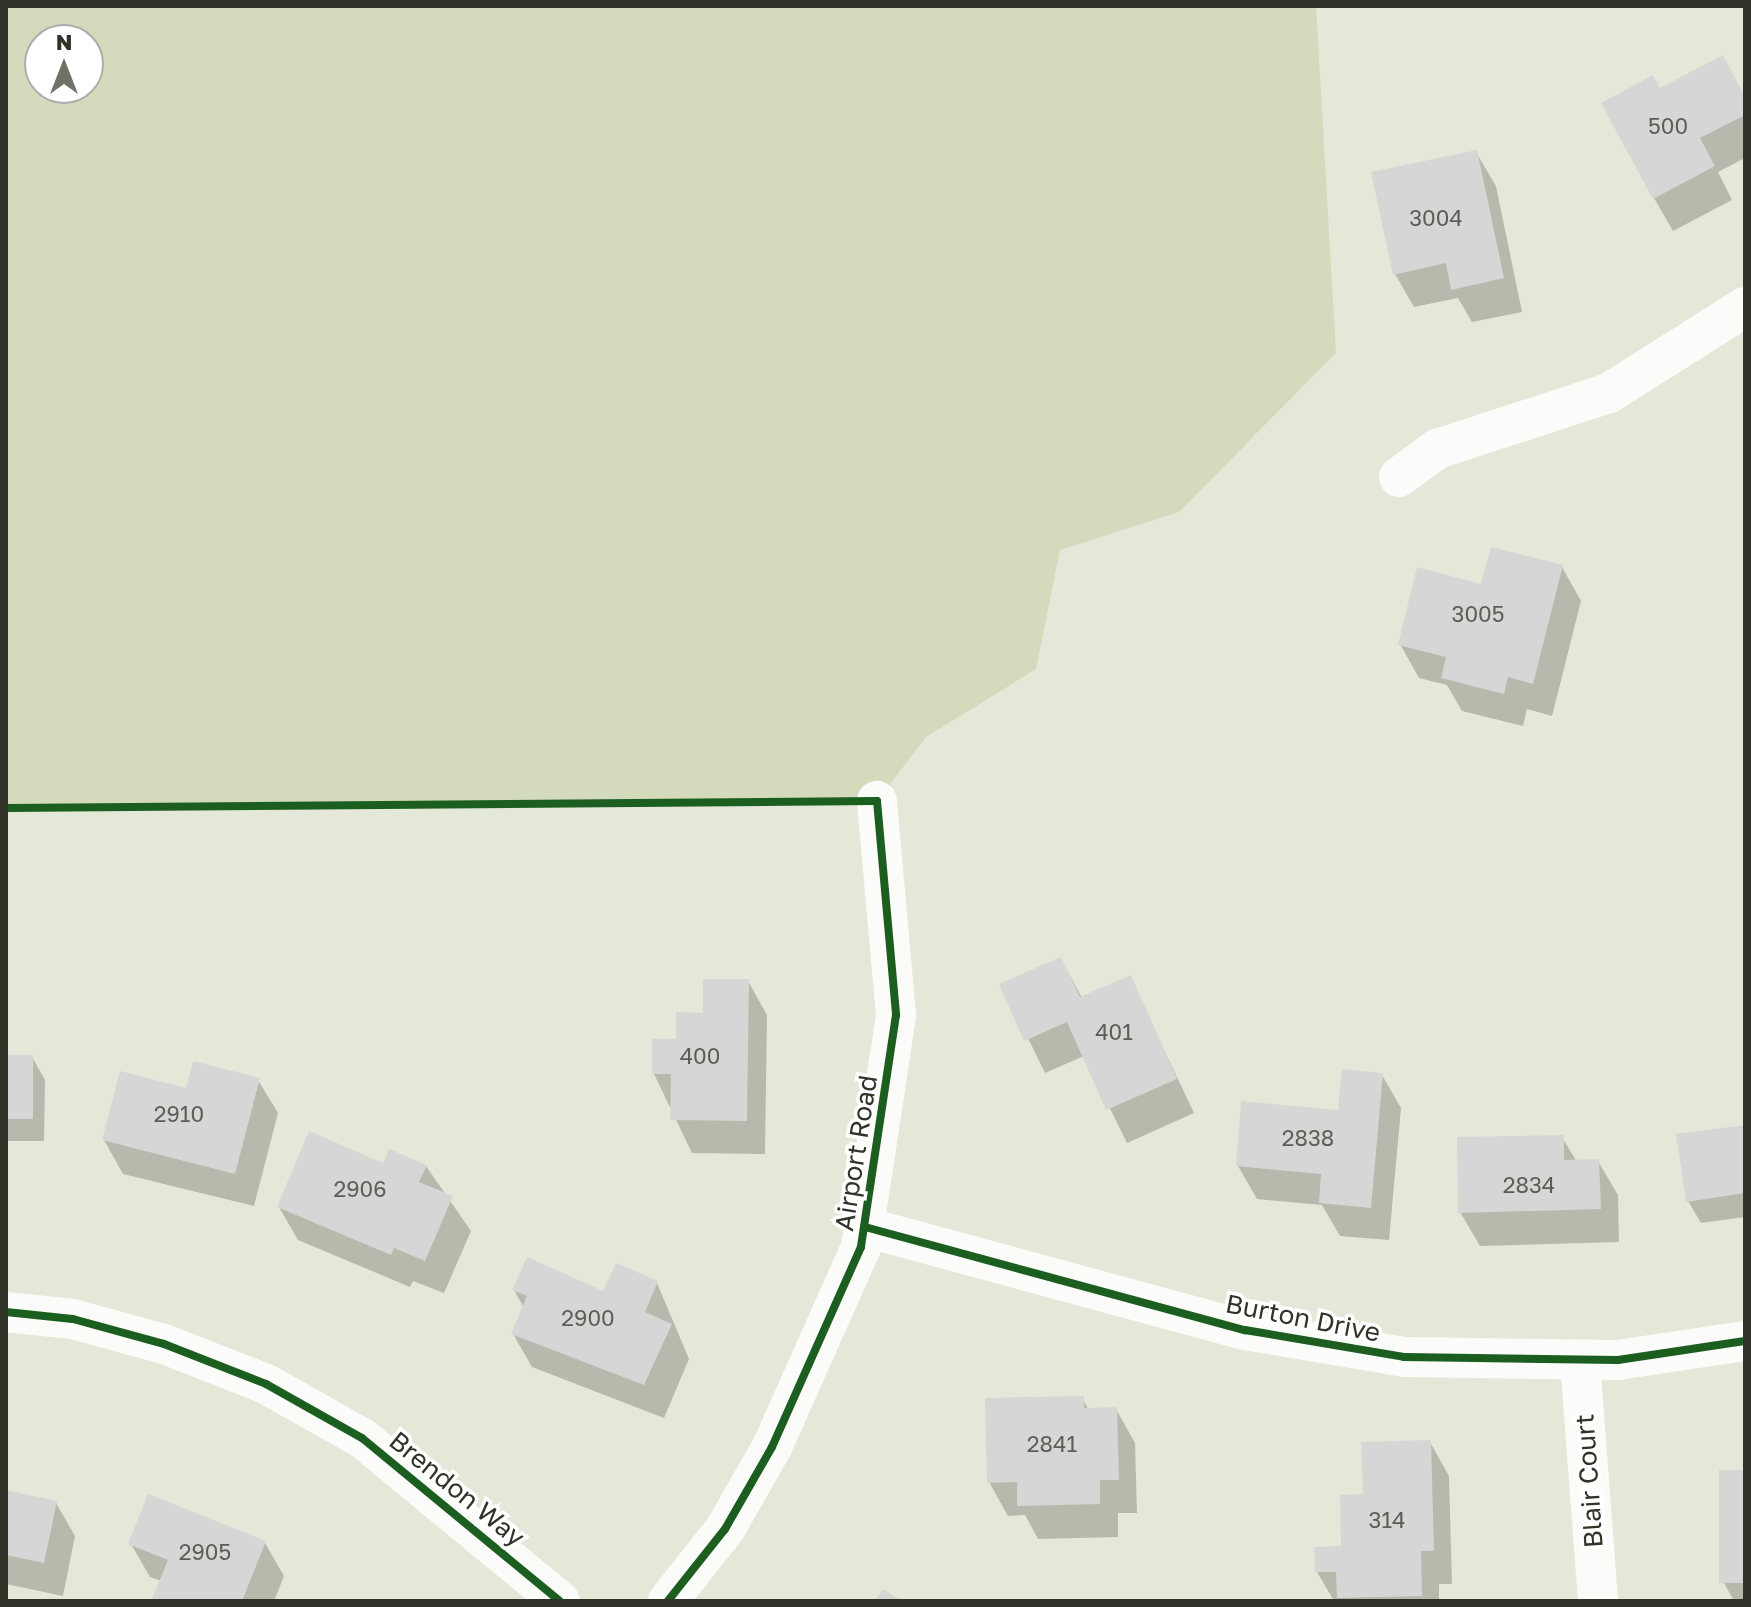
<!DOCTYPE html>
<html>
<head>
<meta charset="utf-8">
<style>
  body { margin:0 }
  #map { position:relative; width:1751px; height:1607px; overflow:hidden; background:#e4e8d8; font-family:"Golos Text",sans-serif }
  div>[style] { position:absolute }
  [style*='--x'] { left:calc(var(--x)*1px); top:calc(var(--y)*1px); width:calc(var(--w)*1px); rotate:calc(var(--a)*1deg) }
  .green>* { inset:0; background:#d4dbbd }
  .shadow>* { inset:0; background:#0003 }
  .building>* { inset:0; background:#d4d7d5; transform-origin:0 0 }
  .minor>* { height:40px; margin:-20px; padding:0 20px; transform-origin:20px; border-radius:20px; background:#fbfcf9 }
  .cycleway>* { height:8px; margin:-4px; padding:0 4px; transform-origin:4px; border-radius:4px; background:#1b5e20 }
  span { translate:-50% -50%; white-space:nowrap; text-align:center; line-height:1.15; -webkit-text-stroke:7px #fff; paint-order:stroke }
  .number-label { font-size:22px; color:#5b5e55 }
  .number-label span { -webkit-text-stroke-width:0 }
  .street-label { font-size:26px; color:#303328 }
  .frame { position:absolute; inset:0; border:8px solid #303328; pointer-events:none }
  .north { position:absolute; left:24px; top:24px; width:80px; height:80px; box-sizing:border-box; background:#fff; border:2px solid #acada9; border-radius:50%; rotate:0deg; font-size:22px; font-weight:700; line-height:32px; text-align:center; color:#303328 }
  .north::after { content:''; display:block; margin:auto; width:28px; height:36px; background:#6f7266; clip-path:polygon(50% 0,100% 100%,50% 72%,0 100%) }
</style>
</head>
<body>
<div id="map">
  <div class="green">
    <i style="clip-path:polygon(evenodd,6px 6px,1316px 6px,1336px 353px,1179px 512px,1060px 550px,1036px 669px,926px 737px,877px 801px,6px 808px,6px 6px,40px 40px,88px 40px,88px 88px,40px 88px,40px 40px)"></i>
  </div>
  <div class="shadow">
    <i style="clip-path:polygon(1660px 91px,1745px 98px,1745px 158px,1718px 172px,1732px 200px,1673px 231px,1654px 198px)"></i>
    <i style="clip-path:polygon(1476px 152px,1496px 186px,1522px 312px,1472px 322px,1458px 298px,1414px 307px,1395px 274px)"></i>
    <i style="clip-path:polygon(1562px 567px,1581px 601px,1552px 716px,1527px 709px,1523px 726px,1462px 711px,1447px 685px,1419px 678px,1400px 644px)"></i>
    <i style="clip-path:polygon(1061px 959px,1082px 998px,1130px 978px,1194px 1113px,1127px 1143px,1084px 1056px,1045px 1073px,1002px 985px)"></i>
    <i style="clip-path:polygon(748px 981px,767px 1015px,765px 1154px,692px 1153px,654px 1074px,705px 1015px)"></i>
    <i style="clip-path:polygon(6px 1057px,32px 1057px,45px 1080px,44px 1141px,6px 1141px)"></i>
    <i style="clip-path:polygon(1382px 1075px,1401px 1108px,1389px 1240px,1340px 1236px,1322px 1205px,1257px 1199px,1238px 1166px,1340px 1113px)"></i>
    <i style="clip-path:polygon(258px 1080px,278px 1113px,254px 1206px,123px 1174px,104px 1140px,187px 1090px)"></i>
    <i style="clip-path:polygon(1745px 1127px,1745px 1217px,1701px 1223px,1688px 1201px)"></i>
    <i style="clip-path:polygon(1562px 1137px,1577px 1162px,1598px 1161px,1618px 1195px,1619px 1242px,1480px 1246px,1460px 1212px)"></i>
    <i style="clip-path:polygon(384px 1166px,426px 1166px,471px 1231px,444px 1293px,413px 1281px,410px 1287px,298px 1240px,279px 1207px)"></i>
    <i style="clip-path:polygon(657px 1283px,689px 1359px,664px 1418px,532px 1367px,513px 1334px,524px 1308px,514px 1290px,604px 1294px)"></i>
    <i style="clip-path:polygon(1082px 1398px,1089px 1410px,1116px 1409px,1135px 1443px,1137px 1513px,1118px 1513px,1118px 1537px,1038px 1539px,1025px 1515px,1008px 1516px,989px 1482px)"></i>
    <i style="clip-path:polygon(1430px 1442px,1449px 1476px,1452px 1584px,1439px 1584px,1439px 1601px,1334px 1601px,1317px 1572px,1343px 1548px,1365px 1496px)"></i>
    <i style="clip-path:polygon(1745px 1472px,1745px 1601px,1734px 1601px,1724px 1583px)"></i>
    <i style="clip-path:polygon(6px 1492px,56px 1503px,75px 1536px,63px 1596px,6px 1584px)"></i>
    <i style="clip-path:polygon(265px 1543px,284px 1576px,274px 1601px,153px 1601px,161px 1581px,150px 1577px,131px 1544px)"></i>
  </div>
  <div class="building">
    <i style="clip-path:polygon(1723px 55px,1745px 97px,1745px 115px,1700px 138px,1715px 166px,1653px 199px,1601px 103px,1653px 75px,1660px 88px)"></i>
    <i style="clip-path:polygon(1477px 150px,1504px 278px,1451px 290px,1446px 263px,1393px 275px,1371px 172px)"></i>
    <i style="clip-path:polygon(1491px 547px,1563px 565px,1533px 684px,1508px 677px,1504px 694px,1441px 678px,1446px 657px,1398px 645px,1417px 567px,1481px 584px)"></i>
    <i style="clip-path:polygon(1061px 957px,1080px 997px,1131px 975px,1177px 1079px,1106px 1110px,1067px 1022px,1024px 1041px,999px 984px)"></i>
    <i style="clip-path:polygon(703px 979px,749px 979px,747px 1121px,670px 1120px,671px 1074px,652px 1074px,652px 1039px,676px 1039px,676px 1012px,703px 1013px)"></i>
    <i style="left:6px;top:1055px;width:27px;height:64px"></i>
    <i style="clip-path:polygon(193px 1061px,260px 1078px,235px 1174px,102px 1140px,120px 1071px,186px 1088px)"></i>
    <i style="clip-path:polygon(1342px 1069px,1383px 1073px,1371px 1208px,1319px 1203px,1321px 1174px,1236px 1166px,1241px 1101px,1338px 1110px)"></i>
    <i style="clip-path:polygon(1745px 1125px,1745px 1193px,1686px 1202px,1676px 1134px)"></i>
    <i style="clip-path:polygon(309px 1131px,383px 1163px,389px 1149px,427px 1165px,419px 1182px,453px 1196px,425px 1261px,394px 1248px,391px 1255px,277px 1207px)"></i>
    <i style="clip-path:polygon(1564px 1135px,1564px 1160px,1599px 1159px,1601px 1209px,1458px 1213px,1457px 1137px)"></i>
    <i style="clip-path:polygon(527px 1257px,603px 1291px,616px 1263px,658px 1281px,645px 1312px,672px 1324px,644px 1385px,511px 1334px,527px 1296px,512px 1290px)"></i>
    <i style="clip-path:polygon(1084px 1396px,1084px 1408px,1117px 1407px,1119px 1480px,1100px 1480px,1100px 1504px,1017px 1506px,1017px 1482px,987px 1483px,985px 1398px)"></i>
    <i style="clip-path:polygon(1431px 1440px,1434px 1551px,1421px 1551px,1422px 1596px,1337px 1598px,1336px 1572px,1315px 1572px,1314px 1547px,1341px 1546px,1340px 1495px,1363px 1494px,1361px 1442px)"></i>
    <i style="left:1745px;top:1470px;width:113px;height:26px;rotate:90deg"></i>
    <i style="clip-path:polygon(6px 1490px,57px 1501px,44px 1563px,6px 1555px)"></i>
    <i style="clip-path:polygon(148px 1494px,266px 1541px,242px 1601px,151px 1601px,168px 1560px,128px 1544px)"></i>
    <i style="clip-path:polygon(883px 1589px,902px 1601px,875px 1601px)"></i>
  </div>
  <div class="minor">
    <i style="--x:1399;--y:477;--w:47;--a:-36.4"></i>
    <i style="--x:1437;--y:449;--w:181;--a:-18"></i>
    <i style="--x:1609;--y:393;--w:161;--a:-32.3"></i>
    <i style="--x:865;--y:1227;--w:394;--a:15.2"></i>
    <i style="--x:1245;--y:1330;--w:161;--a:9.6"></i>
    <i style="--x:1404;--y:1357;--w:214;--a:0.8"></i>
    <i style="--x:1618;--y:1360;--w:128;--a:-8.5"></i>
    <i style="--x:6;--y:1312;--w:67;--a:6"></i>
    <i style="--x:73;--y:1319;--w:94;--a:15.4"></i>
    <i style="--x:164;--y:1344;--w:110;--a:21.4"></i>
    <i style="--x:266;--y:1384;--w:110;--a:29.4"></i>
    <i style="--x:362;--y:1438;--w:256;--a:39.5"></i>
    <i style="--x:1580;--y:1361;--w:241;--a:85.7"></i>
    <i style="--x:668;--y:1601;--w:92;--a:-51.6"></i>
    <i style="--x:725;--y:1529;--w:95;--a:-60.2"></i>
    <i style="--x:772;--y:1447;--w:219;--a:-66"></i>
    <i style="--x:861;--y:1247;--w:235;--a:-81.4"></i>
    <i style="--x:896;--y:1015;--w:215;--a:-95.1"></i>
  </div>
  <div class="cycleway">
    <i style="--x:6;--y:808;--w:871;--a:-0.46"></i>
    <i style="--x:877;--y:801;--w:215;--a:84.9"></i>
    <i style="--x:896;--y:1015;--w:235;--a:98.6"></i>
    <i style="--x:861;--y:1247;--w:219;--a:114"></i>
    <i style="--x:772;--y:1447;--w:95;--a:119.8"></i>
    <i style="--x:725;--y:1529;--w:92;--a:128.4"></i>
    <i style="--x:865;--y:1227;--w:394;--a:15.2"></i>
    <i style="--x:1245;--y:1330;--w:161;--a:9.6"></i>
    <i style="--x:1404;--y:1357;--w:214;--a:0.8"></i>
    <i style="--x:1618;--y:1360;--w:128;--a:-8.5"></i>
    <i style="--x:6;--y:1312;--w:67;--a:6"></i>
    <i style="--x:73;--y:1319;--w:94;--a:15.4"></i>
    <i style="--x:164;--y:1344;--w:110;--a:21.4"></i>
    <i style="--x:266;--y:1384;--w:110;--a:29.4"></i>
    <i style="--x:362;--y:1438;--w:256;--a:39.5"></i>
  </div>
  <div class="number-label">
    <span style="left:1668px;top:126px">500</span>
    <span style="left:1436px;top:218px">3004</span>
    <span style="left:1478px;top:614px">3005</span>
    <span style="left:1114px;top:1032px">401</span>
    <span style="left:700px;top:1056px">400</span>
    <span style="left:179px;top:1114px">2910</span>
    <span style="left:1308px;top:1138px">2838</span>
    <span style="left:1529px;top:1185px">2834</span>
    <span style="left:360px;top:1189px">2906</span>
    <span style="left:588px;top:1318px">2900</span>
    <span style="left:1052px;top:1444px">2841</span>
    <span style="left:1387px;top:1520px">314</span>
    <span style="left:205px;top:1552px">2905</span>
  </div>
  <div class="street-label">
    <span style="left:856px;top:1153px;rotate:-81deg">Airport Road</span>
    <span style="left:1303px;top:1318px;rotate:11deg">Burton Drive</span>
    <span style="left:1589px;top:1481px;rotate:-94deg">Blair Court</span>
    <span style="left:457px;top:1489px;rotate:39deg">Brendon Way</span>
  </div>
  <div class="frame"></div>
  <div class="north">N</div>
</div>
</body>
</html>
